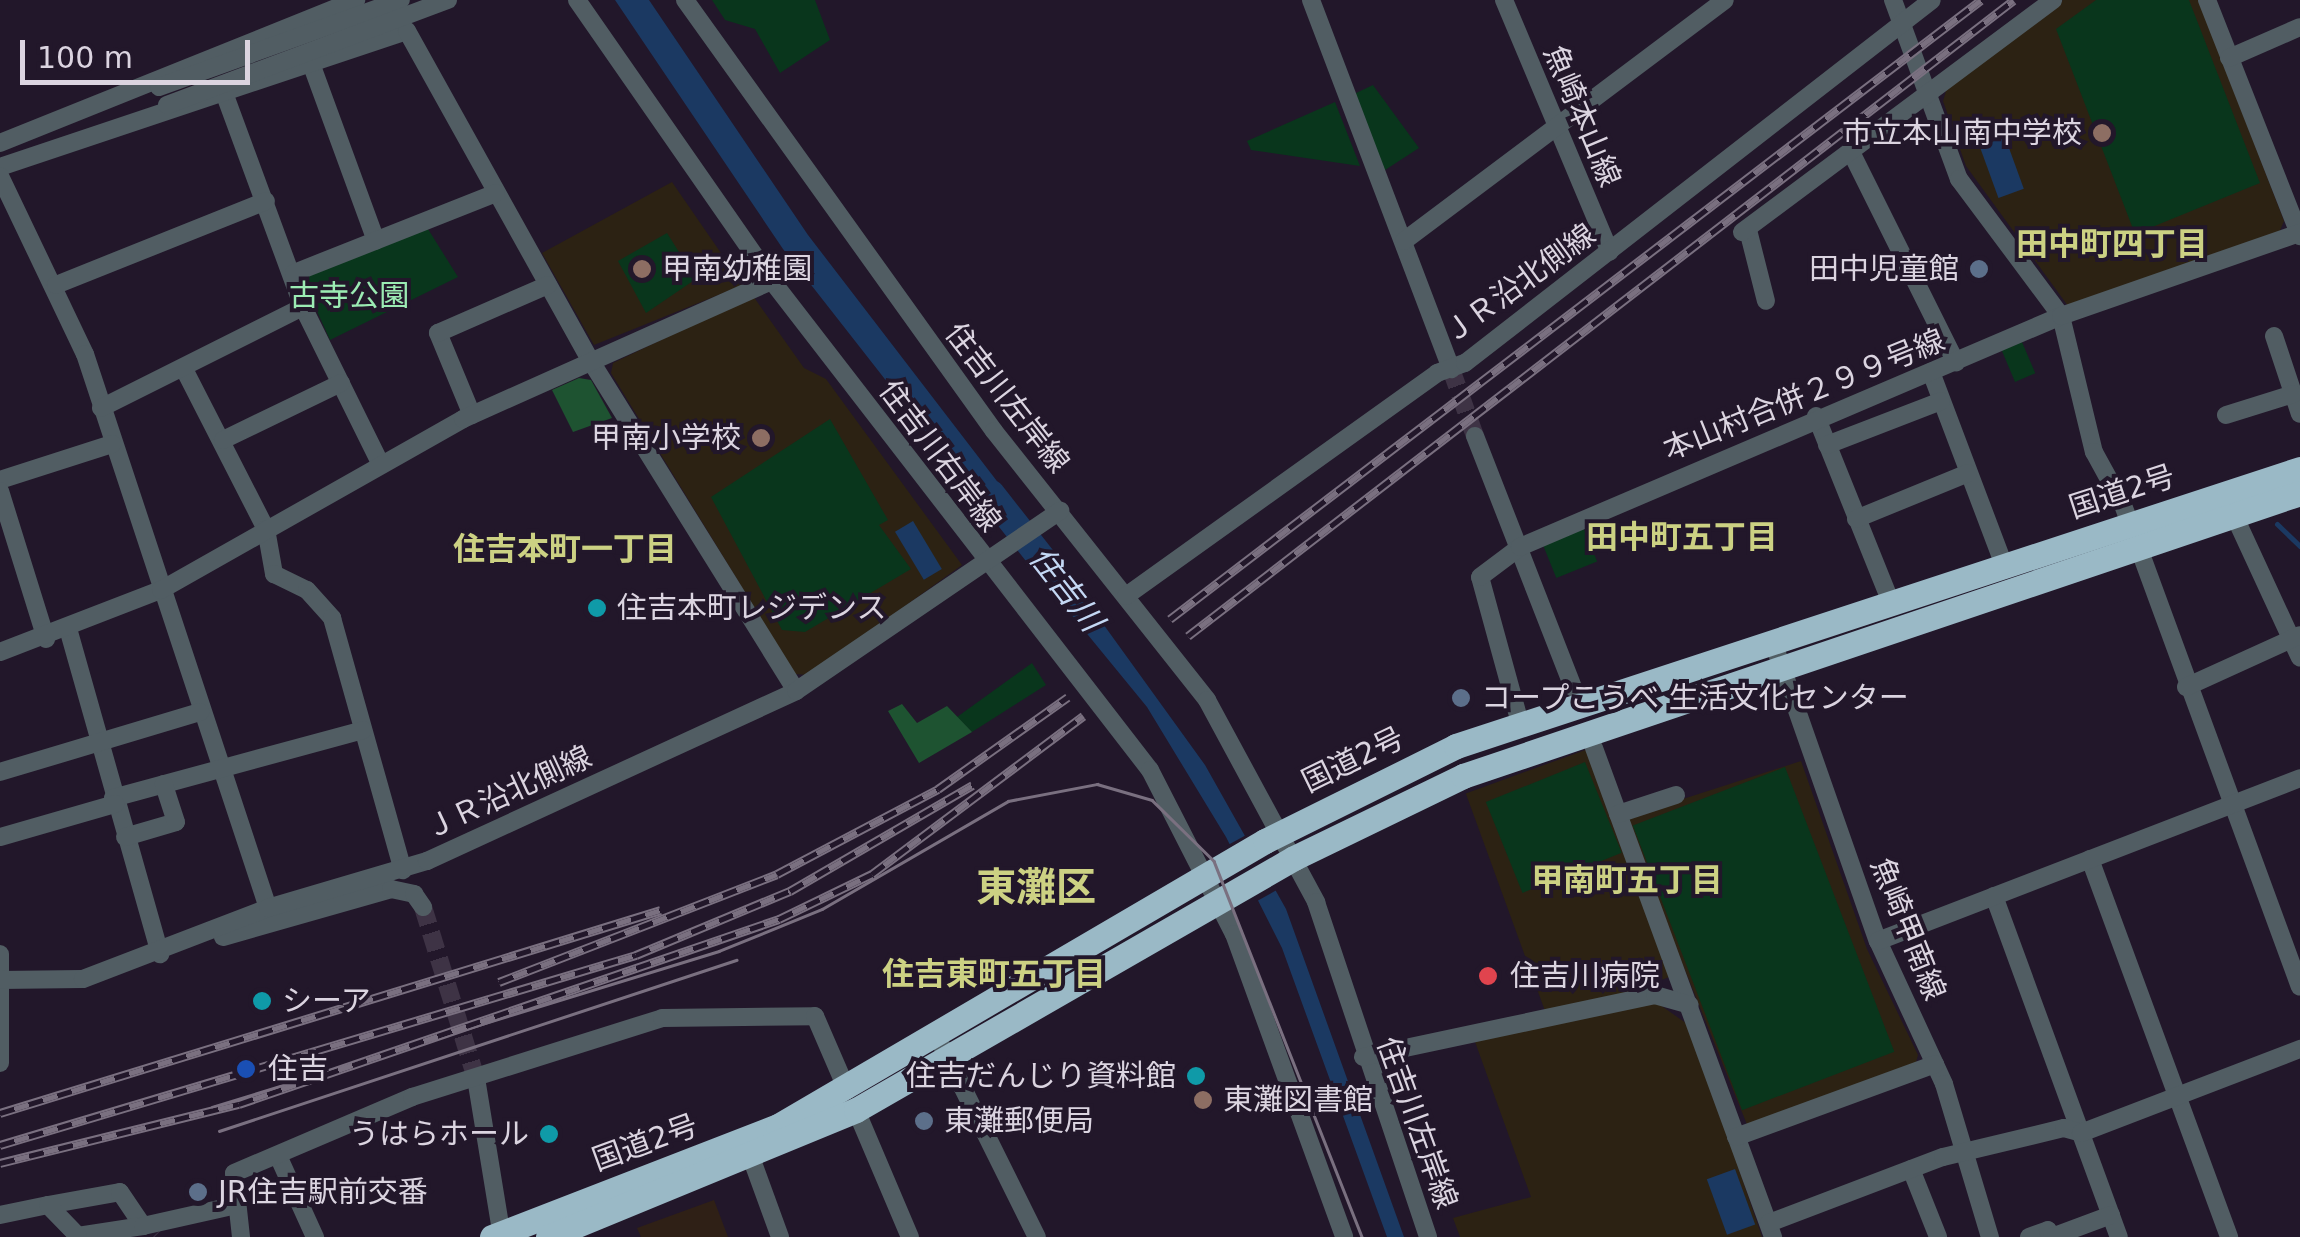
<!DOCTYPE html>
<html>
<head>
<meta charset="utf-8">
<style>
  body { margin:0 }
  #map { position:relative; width:2300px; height:1237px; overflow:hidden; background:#22172a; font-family:"DejaVu Sans","Noto Sans JP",sans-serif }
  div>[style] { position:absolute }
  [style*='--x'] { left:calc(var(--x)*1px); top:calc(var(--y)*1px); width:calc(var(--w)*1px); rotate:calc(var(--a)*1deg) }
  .commercial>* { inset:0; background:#2f2016 }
  .education>* { inset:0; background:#2c2213; transform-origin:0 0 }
  .green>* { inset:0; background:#09361c; transform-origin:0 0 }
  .forest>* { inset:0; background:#1e5331 }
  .water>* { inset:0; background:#1b3962; transform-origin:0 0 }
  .pier>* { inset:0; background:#22172a; transform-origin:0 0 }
  .stream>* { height:5px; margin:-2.5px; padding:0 2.5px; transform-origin:2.5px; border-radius:2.5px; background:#1b3962 }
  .river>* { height:28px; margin:-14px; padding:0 14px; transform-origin:14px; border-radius:14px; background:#1b3962 }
  .minor-tunnel>* { height:18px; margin-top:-9px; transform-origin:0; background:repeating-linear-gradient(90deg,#3e3345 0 18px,transparent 0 27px) }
  .minor>* { height:18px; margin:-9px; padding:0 9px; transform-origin:9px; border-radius:9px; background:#515d63 }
  .highway>* { height:25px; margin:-12.5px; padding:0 12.5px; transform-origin:12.5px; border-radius:12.5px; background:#9ab9c6 }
  .tram>* { height:2.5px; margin:-1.25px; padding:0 1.25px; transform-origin:1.25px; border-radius:1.25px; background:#7a7080 }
  .rail>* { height:9px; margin-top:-4.5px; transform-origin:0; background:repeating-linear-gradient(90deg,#22172a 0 15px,#7a7080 0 30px); box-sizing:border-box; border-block:2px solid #7a7080 }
  .minor-bridge>* { height:18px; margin:-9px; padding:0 9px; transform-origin:9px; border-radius:9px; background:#515d63 }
  .dots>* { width:28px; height:28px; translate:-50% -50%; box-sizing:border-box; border:5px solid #22172a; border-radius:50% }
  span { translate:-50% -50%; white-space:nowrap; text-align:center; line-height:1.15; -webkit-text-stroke:8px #22172a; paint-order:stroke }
  .street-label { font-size:30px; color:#dbd4e0 }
  .poi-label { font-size:30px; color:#dbd4e0 }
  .right { translate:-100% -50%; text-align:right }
  .left { translate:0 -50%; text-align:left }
  .park-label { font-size:30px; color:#9bebb3 }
  .neighbourhood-label { font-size:32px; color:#ccd183; font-weight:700 }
  .water-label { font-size:32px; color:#c4d8f4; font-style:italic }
  .district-label { font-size:40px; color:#ccd183; font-weight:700 }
  .scale { position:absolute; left:20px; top:40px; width:230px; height:45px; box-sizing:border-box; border:5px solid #dbd4e0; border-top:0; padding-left:12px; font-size:30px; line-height:35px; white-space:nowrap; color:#dbd4e0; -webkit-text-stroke:8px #22172a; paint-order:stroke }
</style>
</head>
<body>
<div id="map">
  <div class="commercial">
    <i style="clip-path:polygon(714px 1200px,728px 1237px,641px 1237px,637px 1228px)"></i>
  </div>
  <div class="education">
    <i style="clip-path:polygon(2063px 0,2199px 0,2284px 221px,2278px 235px,2068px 306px,1966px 166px,1943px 101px,1947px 88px)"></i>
    <i style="clip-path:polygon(672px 182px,743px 285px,594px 345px,542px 253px)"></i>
    <i style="clip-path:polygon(753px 296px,804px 368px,826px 379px,962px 565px,809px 675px,795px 674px,611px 373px,613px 363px)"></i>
    <i style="left:1588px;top:749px;width:242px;height:130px;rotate:70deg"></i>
    <i style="clip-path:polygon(1801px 761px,1867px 949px,1918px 1055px,1915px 1066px,1748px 1127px,1624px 818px)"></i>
    <i style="clip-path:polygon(1656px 1002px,1690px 1026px,1762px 1237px,1460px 1237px,1453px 1218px,1531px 1197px,1474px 1039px)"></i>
  </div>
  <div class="green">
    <i style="clip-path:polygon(712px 0,815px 0,830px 40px,780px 73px,755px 29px,725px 20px)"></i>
    <i style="clip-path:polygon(2096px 0,2189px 0,2260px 183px,2135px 234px,2056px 29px)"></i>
    <i style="clip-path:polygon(1373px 85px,1419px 148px,1382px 172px,1354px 94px)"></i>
    <i style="clip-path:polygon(1335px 102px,1360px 166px,1251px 150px,1247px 141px)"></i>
    <i style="clip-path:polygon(428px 229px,458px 277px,330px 340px,302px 278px)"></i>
    <i style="clip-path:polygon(667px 233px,696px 279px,646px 313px,618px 261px)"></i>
    <i style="left:2022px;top:342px;width:34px;height:22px;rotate:67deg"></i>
    <i style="clip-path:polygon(830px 419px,888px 520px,879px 525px,911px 569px,805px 632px,782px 630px,711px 497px)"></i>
    <i style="left:1584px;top:529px;width:35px;height:44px;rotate:68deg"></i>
    <i style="clip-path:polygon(1032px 663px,1046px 685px,972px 732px,957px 717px)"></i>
    <i style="left:1585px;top:762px;width:98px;height:107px;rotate:68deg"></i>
    <i style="left:1785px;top:767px;width:305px;height:163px;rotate:69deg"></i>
  </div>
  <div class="forest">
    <i style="clip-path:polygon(579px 378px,591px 380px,612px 418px,573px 432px,552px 390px)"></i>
    <i style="clip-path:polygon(902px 704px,917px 723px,947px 706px,972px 732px,919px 763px,888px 711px)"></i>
  </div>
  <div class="water">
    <i style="clip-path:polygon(615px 0,649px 0,808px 235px,1023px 515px,1003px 530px,783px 249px)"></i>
    <i style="left:2005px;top:137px;width:55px;height:27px;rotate:70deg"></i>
    <i style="left:913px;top:521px;width:56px;height:21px;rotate:59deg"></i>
    <i style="clip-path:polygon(1041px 538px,1205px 765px,1286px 909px,1404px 1237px,1387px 1237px,1282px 948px,1226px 837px,1147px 707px,1020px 552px)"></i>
    <i style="left:1735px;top:1169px;width:59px;height:30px;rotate:70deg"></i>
  </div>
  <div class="pier">
    <i style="left:1248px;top:834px;width:63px;height:25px;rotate:61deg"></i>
  </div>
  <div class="stream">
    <i style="--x:2277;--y:524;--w:32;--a:44"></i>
  </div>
  <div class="river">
    <i style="--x:991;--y:494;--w:102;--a:51.8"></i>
  </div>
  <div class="minor-tunnel">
    <i style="--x:1451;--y:369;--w:71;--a:70.3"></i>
    <i style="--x:423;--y:907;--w:179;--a:72.8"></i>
    <i style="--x:154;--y:1236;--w:1;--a:45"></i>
  </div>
  <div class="minor">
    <i style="--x:577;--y:0;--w:342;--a:55.2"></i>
    <i style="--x:772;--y:281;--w:618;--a:52.3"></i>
    <i style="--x:1150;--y:770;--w:184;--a:62.9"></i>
    <i style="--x:1234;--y:934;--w:322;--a:70"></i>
    <i style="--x:685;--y:0;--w:530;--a:54.36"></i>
    <i style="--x:994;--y:431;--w:343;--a:51.6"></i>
    <i style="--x:1207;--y:700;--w:230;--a:61.6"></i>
    <i style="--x:1316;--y:902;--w:353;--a:71.5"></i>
    <i style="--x:1311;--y:0;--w:395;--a:69.2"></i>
    <i style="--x:1504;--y:0;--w:273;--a:67.2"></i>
    <i style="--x:1893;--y:0;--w:191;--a:69.8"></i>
    <i style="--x:1959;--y:179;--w:171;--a:53.3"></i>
    <i style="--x:2061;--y:316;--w:140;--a:76.4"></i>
    <i style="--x:2094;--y:452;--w:60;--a:61.3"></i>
    <i style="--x:2123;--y:505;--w:513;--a:69.84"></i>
    <i style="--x:2207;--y:0;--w:254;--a:68.5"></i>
    <i style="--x:2229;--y:58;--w:77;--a:-23.6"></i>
    <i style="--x:312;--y:66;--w:186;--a:69.9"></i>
    <i style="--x:226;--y:98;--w:223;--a:69.8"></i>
    <i style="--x:303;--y:307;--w:174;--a:63.7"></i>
    <i style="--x:0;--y:143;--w:384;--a:-21.9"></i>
    <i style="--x:1852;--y:154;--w:233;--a:63.5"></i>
    <i style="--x:0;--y:167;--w:429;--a:-18.5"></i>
    <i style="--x:407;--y:31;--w:380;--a:60.9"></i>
    <i style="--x:592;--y:363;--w:386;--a:58.1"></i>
    <i style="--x:0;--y:176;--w:197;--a:64.5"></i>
    <i style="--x:85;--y:354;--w:583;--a:71.72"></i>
    <i style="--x:1748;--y:230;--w:73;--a:75.8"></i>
    <i style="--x:1742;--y:232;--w:388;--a:-36.7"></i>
    <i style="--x:1404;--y:241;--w:401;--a:-36.9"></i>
    <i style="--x:294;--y:273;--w:217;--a:-21.6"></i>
    <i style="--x:56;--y:285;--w:226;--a:-21.8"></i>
    <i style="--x:2274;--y:336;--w:82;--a:71.6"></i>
    <i style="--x:184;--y:369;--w:180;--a:62.9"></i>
    <i style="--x:266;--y:529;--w:46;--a:79.9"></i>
    <i style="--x:274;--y:574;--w:37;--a:26"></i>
    <i style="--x:307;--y:590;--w:38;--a:48"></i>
    <i style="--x:332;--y:618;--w:262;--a:74.3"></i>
    <i style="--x:1931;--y:372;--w:206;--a:69.3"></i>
    <i style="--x:101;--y:408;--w:226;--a:-26.6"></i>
    <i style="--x:472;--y:415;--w:89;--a:-112.5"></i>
    <i style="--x:438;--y:333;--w:120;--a:-23.6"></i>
    <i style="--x:2226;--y:415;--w:70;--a:-17.4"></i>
    <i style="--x:1816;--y:416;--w:201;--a:68.1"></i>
    <i style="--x:1475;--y:436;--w:270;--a:68.7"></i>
    <i style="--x:223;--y:440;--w:131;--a:-25.8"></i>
    <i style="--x:1827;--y:445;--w:122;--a:-21.1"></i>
    <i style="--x:0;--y:480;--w:118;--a:-17.8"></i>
    <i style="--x:0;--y:491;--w:155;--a:72.7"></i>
    <i style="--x:2234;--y:515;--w:157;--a:65.2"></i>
    <i style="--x:1856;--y:519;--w:121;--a:-22.3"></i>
    <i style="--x:1126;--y:596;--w:383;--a:-35.6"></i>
    <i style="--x:1437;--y:373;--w:30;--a:-20"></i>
    <i style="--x:1465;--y:363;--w:591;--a:-37.86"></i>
    <i style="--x:69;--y:632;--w:335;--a:74.2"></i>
    <i style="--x:1773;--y:642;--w:317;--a:70.7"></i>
    <i style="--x:1878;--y:941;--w:157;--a:65.2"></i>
    <i style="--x:1944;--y:1084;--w:160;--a:73.3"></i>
    <i style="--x:0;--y:652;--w:173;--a:-21.1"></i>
    <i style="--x:161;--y:590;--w:347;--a:-29.5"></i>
    <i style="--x:463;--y:419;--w:338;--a:-24.1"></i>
    <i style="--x:2186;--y:687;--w:125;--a:-24.5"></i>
    <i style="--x:1520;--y:723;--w:151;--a:-105.3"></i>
    <i style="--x:1480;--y:577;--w:50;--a:-36.9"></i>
    <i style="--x:1520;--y:547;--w:588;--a:-23.12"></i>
    <i style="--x:2061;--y:316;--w:253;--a:-19.2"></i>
    <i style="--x:1594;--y:748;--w:521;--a:69.89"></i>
    <i style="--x:0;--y:772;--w:209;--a:-16.7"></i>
    <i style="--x:113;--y:798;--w:259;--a:-15.2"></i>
    <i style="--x:1618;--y:814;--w:61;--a:-18.1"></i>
    <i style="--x:0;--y:837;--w:120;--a:-16"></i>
    <i style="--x:125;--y:837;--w:53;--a:-16.4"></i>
    <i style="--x:176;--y:822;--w:40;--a:-108"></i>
    <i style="--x:2090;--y:859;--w:403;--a:69.8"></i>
    <i style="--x:1994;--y:896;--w:363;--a:69.9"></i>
    <i style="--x:223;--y:937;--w:175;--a:-15.9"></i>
    <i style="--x:391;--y:889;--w:24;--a:12"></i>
    <i style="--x:414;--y:894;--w:16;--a:55"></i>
    <i style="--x:1878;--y:941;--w:452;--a:-21.1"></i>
    <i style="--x:0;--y:954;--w:109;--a:90"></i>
    <i style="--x:0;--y:980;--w:83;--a:-0.7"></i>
    <i style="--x:83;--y:979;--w:198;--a:-21"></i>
    <i style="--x:268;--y:908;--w:166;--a:-16.5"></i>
    <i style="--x:427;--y:861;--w:406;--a:-24.7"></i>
    <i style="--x:796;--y:691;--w:320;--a:-34.3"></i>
    <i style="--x:943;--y:1048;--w:211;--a:63.6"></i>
    <i style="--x:1363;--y:1057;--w:299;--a:-12"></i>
    <i style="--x:1655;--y:995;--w:36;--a:16"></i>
    <i style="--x:476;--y:1078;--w:161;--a:80.7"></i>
    <i style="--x:856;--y:1110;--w:138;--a:67"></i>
    <i style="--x:1736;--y:1137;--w:212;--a:-20.1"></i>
    <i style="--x:280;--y:1160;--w:85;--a:65.6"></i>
    <i style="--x:752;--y:1160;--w:82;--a:70"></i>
    <i style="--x:1911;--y:1169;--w:73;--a:68.3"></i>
    <i style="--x:0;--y:1215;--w:49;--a:-11.8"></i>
    <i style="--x:48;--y:1205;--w:73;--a:-10.2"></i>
    <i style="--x:120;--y:1192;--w:41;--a:55.9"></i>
    <i style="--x:143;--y:1226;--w:66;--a:171.3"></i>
    <i style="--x:78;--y:1236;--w:43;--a:-134.1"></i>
    <i style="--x:1769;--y:1223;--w:186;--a:-20.8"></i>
    <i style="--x:1943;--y:1157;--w:124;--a:-13.5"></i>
    <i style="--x:2064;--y:1128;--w:18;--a:16"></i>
    <i style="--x:2081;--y:1133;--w:235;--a:-21"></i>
    <i style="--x:143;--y:1226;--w:96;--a:-12.6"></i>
    <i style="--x:241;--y:1237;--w:64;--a:-96.2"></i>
    <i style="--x:234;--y:1173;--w:194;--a:-23.1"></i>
    <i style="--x:412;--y:1097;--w:262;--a:-17.5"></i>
    <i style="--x:662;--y:1018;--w:153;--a:-0.7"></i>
    <i style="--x:815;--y:1016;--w:81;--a:66.6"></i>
    <i style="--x:2029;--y:1237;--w:20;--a:-20"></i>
    <i style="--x:2048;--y:1230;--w:8;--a:67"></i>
    <i style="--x:2052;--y:1237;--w:63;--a:-20.4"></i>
  </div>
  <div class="highway">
    <i style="--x:492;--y:1237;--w:307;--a:-21.2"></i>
    <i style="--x:778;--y:1126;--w:564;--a:-30.34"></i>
    <i style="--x:1265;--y:841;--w:213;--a:-26.4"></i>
    <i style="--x:1456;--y:746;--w:888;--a:-18.17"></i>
    <i style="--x:548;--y:1237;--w:333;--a:-22.4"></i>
    <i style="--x:856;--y:1110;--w:505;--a:-29.91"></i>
    <i style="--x:1294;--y:858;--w:188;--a:-25.9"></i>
    <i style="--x:1463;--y:776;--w:884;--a:-18.68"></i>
  </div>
  <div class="tram">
    <i style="--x:212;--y:1107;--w:530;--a:-17.1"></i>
    <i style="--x:719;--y:951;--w:111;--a:-22.2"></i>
    <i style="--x:822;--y:909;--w:215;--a:-30.1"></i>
    <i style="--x:1008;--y:801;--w:91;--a:-10.8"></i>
    <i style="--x:1097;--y:784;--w:57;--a:16.2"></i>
    <i style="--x:1152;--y:800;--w:87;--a:44.5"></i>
    <i style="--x:1214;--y:861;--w:404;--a:68.5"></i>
    <i style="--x:219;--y:1131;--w:545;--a:-18.3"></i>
  </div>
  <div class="rail">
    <i style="--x:1170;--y:619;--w:1020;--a:-37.35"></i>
    <i style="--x:1188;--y:636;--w:1042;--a:-37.6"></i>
    <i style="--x:499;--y:982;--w:298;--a:-21.2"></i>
    <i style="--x:777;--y:874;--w:182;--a:-27.8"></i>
    <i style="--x:938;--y:789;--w:159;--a:-35.3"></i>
    <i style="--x:0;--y:1113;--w:691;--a:-17.07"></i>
    <i style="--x:0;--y:1145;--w:664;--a:-16.63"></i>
    <i style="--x:636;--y:955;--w:167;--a:-22.6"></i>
    <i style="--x:790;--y:891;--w:211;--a:-30.1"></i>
    <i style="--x:0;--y:1163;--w:246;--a:-13.9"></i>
    <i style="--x:239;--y:1104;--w:571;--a:-18.91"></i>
    <i style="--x:779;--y:919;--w:103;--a:-25.8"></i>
    <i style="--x:872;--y:874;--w:264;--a:-36.8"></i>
  </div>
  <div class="minor-bridge">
    <i style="--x:159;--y:87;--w:257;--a:-19.8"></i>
    <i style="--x:167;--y:105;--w:300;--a:-20.5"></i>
  </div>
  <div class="dots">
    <i style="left:2102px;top:133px;background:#8d6e63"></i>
    <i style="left:642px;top:269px;background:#8d6e63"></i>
    <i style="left:1979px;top:269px;background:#5c6f8a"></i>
    <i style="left:761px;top:438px;background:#8d6e63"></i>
    <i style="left:597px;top:608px;background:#0f9aa8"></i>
    <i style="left:1461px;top:698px;background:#5c6f8a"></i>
    <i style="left:1488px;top:976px;background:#e0444e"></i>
    <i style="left:262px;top:1001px;background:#0f9aa8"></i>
    <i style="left:246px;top:1069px;background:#1a4fb4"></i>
    <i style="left:1196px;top:1076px;background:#0f9aa8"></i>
    <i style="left:1203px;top:1100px;background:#8d6e63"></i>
    <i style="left:924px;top:1121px;background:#5c6f8a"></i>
    <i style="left:549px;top:1134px;background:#0f9aa8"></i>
    <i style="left:198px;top:1192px;background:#5c6f8a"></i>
  </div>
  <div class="street-label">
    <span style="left:1582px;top:116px;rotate:67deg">魚崎本山線</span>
    <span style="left:1519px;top:284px;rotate:-36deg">ＪＲ沿北側線</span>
    <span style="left:1804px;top:395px;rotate:-22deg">本山村合併２９９号線</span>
    <span style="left:1007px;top:398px;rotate:52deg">住吉川左岸線</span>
    <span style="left:940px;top:456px;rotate:53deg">住吉川右岸線</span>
    <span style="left:2122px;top:492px;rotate:-18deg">国道2号</span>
    <span style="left:1353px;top:760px;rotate:-26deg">国道2号</span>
    <span style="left:508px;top:793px;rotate:-25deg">ＪＲ沿北側線</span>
    <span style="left:1908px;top:929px;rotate:68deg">魚崎甲南線</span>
    <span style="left:1417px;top:1123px;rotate:70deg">住吉川左岸線</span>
    <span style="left:645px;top:1143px;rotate:-20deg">国道2号</span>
  </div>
  <div class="poi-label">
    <span class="right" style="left:2082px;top:133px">市立本山南中学校</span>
    <span class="left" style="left:662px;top:269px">甲南幼稚園</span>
    <span class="right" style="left:1959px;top:269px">田中児童館</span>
    <span class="right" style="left:741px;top:438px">甲南小学校</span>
    <span class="left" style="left:617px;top:608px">住吉本町レジデンス</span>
    <span class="left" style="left:1481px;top:698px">コープこうべ 生活文化センター</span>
    <span class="left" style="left:1510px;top:976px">住吉川病院</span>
    <span class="left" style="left:282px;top:1001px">シーア</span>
    <span class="left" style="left:268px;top:1069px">住吉</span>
    <span class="right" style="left:1176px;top:1076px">住吉だんじり資料館</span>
    <span class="left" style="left:1223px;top:1100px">東灘図書館</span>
    <span class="left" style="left:944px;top:1121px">東灘郵便局</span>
    <span class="right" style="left:529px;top:1134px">うはらホール</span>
    <span class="left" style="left:218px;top:1192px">JR住吉駅前交番</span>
  </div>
  <div class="park-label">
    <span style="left:349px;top:296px">古寺公園</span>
  </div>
  <div class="neighbourhood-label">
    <span style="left:2112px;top:244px">田中町四丁目</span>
    <span style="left:1682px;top:537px">田中町五丁目</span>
    <span style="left:565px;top:549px">住吉本町一丁目</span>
    <span style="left:1627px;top:880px">甲南町五丁目</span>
    <span style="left:994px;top:974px">住吉東町五丁目</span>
  </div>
  <div class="water-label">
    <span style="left:1066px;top:589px;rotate:52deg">住吉川</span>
  </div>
  <div class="district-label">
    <span style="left:1036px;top:887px">東灘区</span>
  </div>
  <div class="scale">100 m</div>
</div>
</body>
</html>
